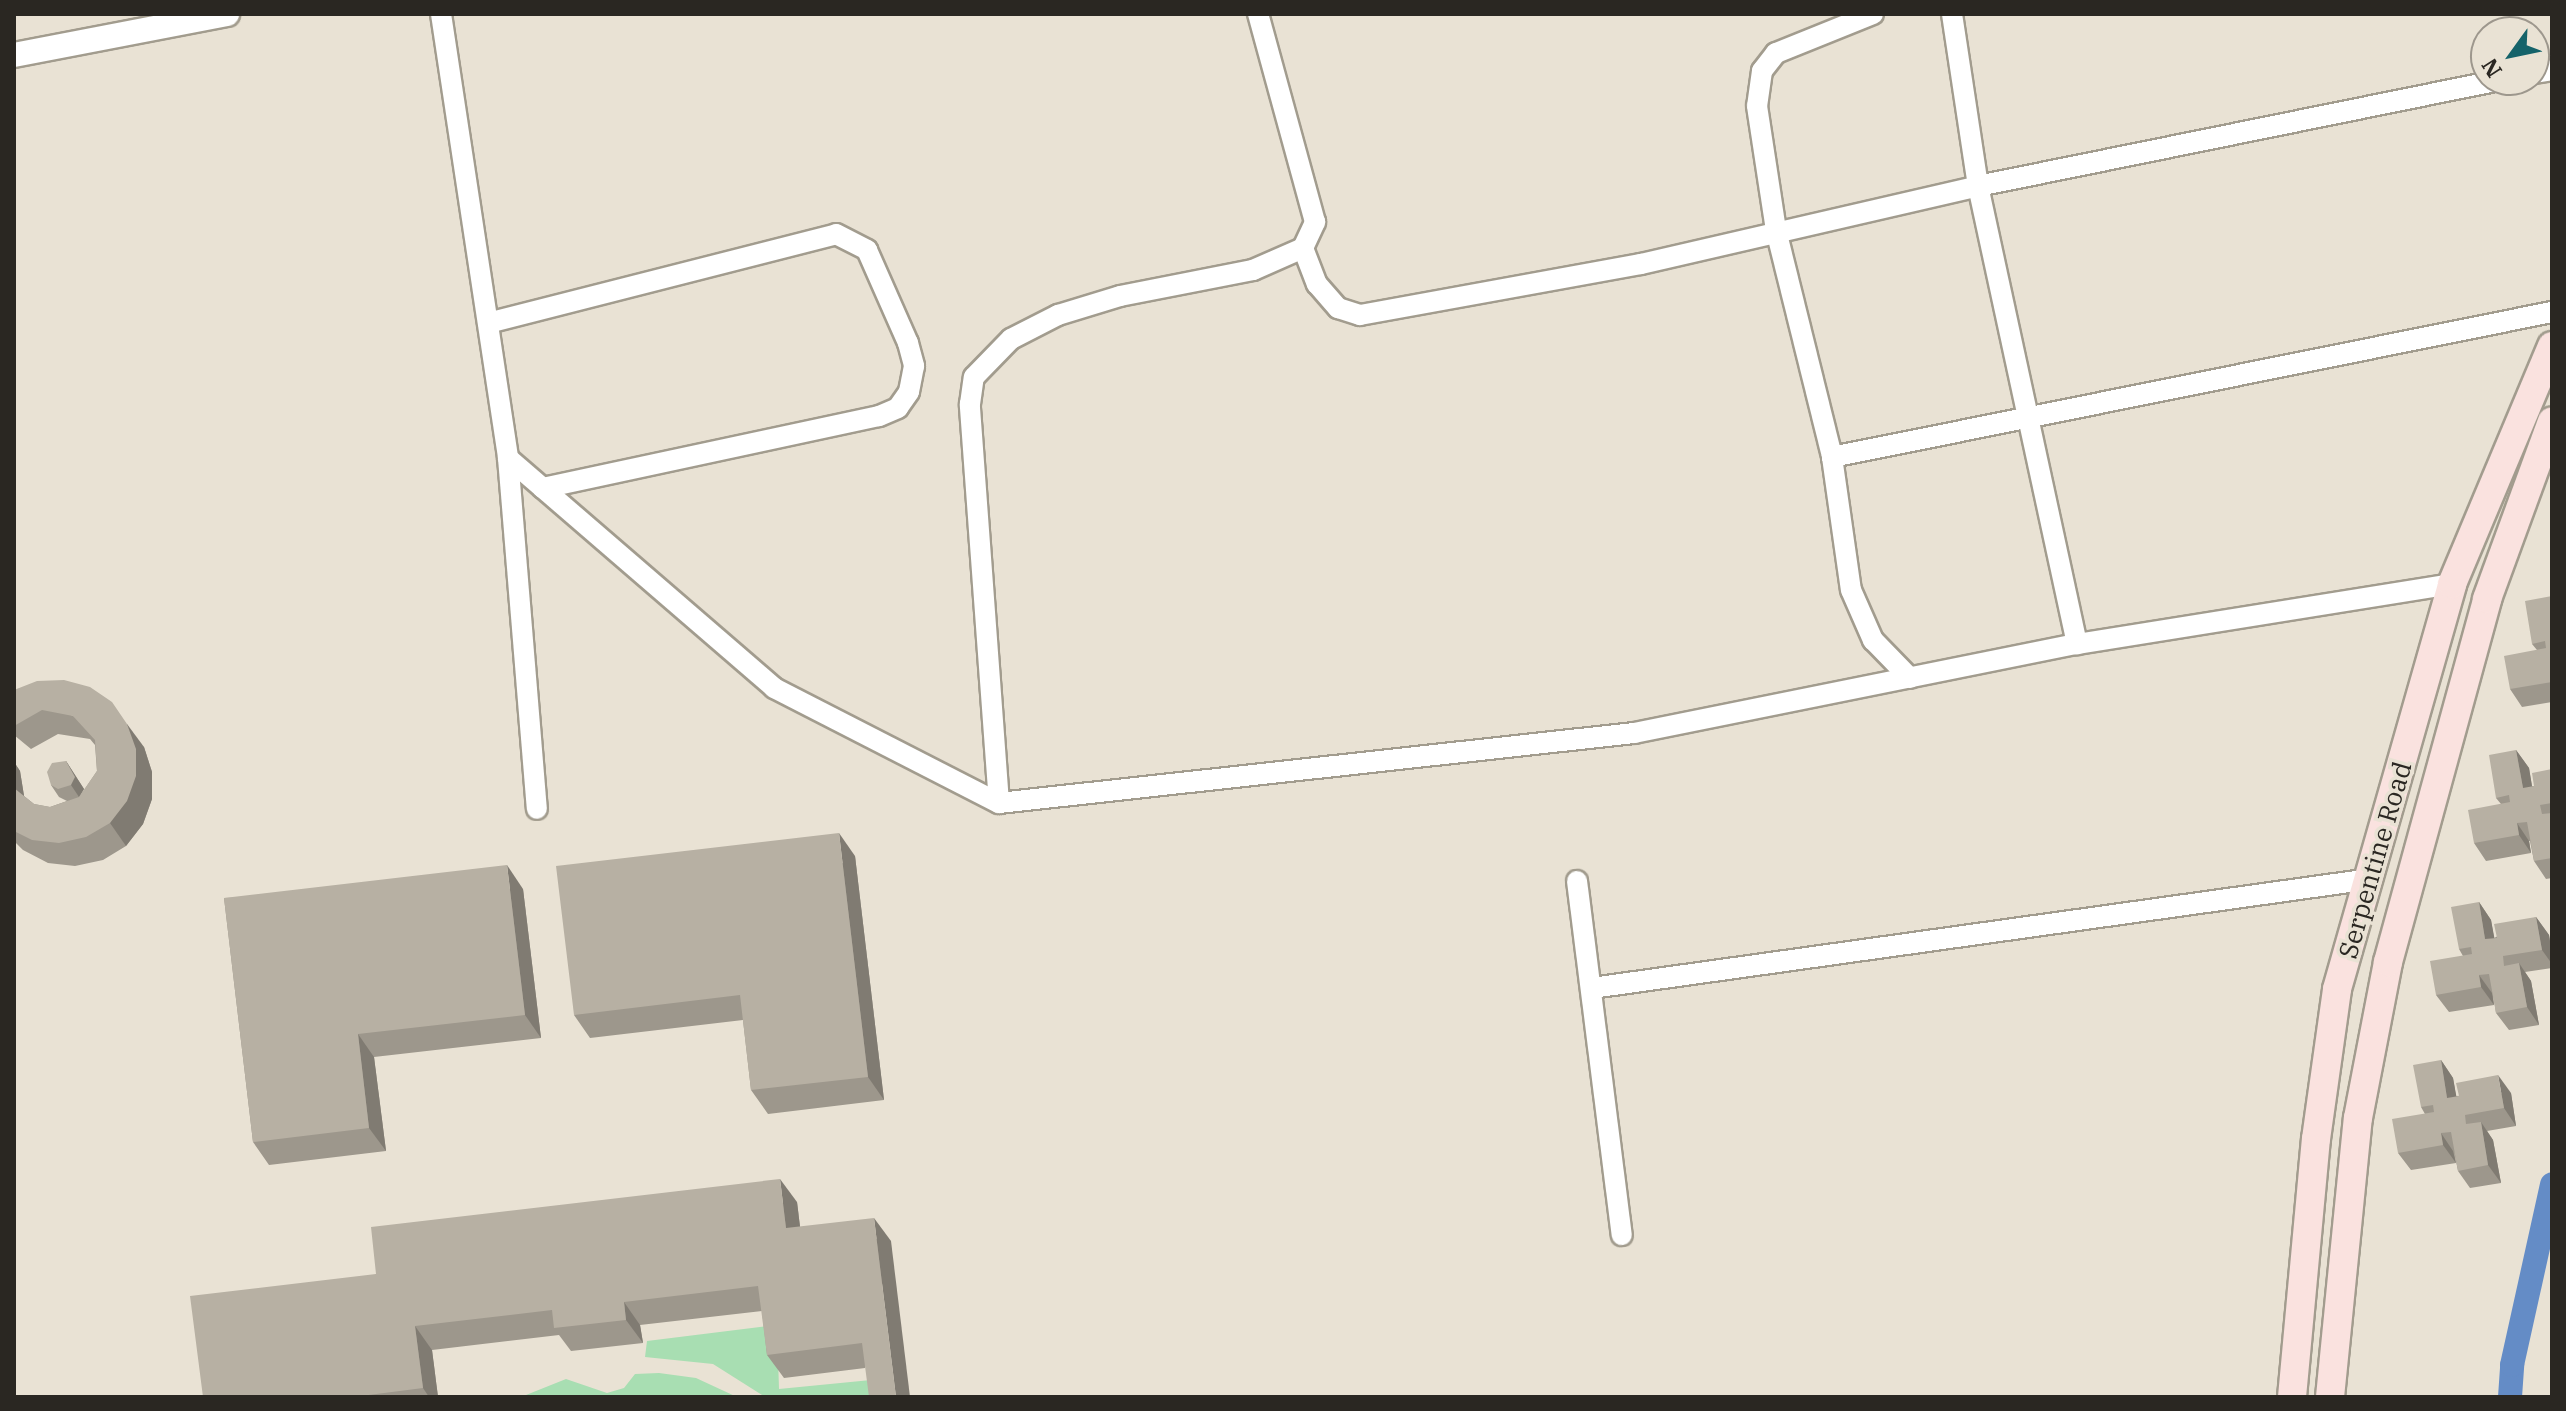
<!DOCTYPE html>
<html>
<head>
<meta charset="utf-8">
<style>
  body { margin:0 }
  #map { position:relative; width:2566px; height:1411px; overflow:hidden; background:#e9e2d4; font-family:"IBM Plex Serif",serif }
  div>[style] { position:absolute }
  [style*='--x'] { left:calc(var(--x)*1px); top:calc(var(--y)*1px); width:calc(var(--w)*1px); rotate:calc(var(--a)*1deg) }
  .green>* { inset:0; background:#a8deb2 }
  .canal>* { height:24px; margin:-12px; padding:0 12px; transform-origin:12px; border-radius:12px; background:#648cc6 }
  .roads { filter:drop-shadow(2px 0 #a29c8e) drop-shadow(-2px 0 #a29c8e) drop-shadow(0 2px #a29c8e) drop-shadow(0 -2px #a29c8e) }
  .minor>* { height:20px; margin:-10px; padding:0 10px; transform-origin:10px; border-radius:10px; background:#fff }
  .tertiary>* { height:24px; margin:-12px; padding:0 12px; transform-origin:12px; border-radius:12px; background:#fff }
  .secondary>* { height:28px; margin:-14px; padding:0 14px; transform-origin:14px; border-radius:14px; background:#fae2df }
  .wall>* { inset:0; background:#9d978c }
  .shaded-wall>* { inset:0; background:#807b72 }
  .building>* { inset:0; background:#b7b0a3 }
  span { translate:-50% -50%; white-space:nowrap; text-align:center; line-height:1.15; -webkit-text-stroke:7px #e9e2d4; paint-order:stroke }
  .street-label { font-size:26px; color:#2a2722 }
  .frame { position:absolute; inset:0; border:16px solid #2a2722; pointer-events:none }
  .north { position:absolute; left:2470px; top:16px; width:80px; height:80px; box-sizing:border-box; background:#e9e2d4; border:2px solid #9d978d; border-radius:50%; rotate:237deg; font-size:22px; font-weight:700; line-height:32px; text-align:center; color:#2a2722 }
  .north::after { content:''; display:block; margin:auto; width:28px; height:36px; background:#15636a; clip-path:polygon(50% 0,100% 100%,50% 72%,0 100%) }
</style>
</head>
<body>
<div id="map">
  <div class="green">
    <i style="clip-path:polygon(777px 1325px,779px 1389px,871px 1380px,872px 1397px,765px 1397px,713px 1364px,645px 1357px,647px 1341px)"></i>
    <i style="clip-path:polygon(659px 1373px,696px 1378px,737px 1397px,521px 1397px,566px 1379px,607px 1393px,624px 1388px,635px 1374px)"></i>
  </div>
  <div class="canal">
    <i style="--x:2510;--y:1397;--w:32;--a:-86"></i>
    <i style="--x:2512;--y:1365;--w:185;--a:-77.5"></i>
  </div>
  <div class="roads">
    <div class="minor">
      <i style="--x:441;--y:14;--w:449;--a:81.4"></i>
      <i style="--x:508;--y:458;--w:352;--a:40.8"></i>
      <i style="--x:774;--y:688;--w:253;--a:27.1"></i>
      <i style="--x:999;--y:803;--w:639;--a:-6.29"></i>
      <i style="--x:1634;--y:733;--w:452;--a:-11.4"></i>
      <i style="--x:2077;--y:644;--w:380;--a:-9.1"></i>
      <i style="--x:1873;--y:14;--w:105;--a:158.1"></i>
      <i style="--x:1776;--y:53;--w:23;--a:128"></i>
      <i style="--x:1762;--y:71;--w:35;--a:98"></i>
      <i style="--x:1757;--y:106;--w:125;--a:81.3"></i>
      <i style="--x:1776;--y:230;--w:234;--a:76.1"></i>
      <i style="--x:1832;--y:457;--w:134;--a:81.9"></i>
      <i style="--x:1851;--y:590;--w:55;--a:66.3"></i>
      <i style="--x:1873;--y:640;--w:53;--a:45.8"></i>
      <i style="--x:1952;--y:14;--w:174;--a:81.4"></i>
      <i style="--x:1978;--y:186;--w:469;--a:77.8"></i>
      <i style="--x:2534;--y:73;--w:18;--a:-9"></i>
      <i style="--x:1303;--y:248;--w:39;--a:69"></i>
      <i style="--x:1317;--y:284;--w:32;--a:49"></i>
      <i style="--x:1338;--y:308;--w:23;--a:18"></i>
      <i style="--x:1360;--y:315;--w:286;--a:-10.3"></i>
      <i style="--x:1641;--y:264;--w:346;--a:-13"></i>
      <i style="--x:1978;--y:186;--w:533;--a:-11.48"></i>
      <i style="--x:488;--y:323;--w:359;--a:-14.3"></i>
      <i style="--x:836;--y:234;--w:35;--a:27"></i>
      <i style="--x:867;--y:250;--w:102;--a:66.2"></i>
      <i style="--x:908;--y:343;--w:24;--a:75"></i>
      <i style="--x:914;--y:366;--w:26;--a:101"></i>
      <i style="--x:909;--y:392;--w:19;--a:125"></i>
      <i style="--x:898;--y:408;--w:21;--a:157"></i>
      <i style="--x:879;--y:416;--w:344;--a:167.9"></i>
      <i style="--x:1832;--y:457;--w:734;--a:-11.39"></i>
      <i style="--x:508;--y:458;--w:352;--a:85.3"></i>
      <i style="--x:999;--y:803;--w:400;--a:-94.2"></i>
      <i style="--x:970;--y:404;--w:27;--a:-82"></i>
      <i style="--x:974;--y:377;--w:53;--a:-45.8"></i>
      <i style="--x:1011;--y:339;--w:53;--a:-27.1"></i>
      <i style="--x:1058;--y:315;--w:65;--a:-17"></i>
      <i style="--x:1120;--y:296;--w:136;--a:-11.1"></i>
      <i style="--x:1253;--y:270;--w:55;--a:-23.7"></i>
      <i style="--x:1303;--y:248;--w:29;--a:-65"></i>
      <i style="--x:1315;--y:222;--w:216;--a:-105.3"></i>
      <i style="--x:1577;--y:881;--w:357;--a:82.8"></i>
      <i style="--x:1592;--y:988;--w:787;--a:-7.97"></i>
    </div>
    <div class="tertiary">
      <i style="--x:14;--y:55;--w:217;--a:-10.9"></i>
    </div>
    <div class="secondary">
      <i style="--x:2292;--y:1397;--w:259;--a:-84.7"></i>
      <i style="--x:2316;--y:1139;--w:151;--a:-82"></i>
      <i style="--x:2337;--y:989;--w:421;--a:-74.1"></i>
      <i style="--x:2452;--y:584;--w:258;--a:-67.2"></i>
      <i style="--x:2330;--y:1397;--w:280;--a:-84.3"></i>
      <i style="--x:2358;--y:1118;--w:159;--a:-79.1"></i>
      <i style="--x:2388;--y:962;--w:376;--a:-74.7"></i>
      <i style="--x:2487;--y:599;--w:189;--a:-69.9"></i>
    </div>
  </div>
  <div class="wall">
    <i style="clip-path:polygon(2552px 596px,2552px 702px,2522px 707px,2510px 689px,2537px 650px,2532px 644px)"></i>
    <i style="clip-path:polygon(14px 690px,144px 747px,152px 772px,152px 799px,143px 824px,126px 846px,103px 860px,75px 866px,48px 863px,23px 850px,14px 841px,14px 762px,20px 771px,24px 796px,34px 804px,50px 807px,67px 801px,59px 797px,51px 785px,66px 761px,84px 789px,80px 796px,97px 771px,95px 745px,90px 739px,58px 734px,31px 749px,14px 735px)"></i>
    <i style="clip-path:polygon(2516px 750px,2529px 768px,2532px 786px,2534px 786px,2552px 769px,2552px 878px,2546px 879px,2534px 861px,2530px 841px,2529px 841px,2531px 853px,2486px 861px,2474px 843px,2501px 804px,2496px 798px)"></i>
    <i style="clip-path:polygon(855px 856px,884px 1100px,768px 1114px,751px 1090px,743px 1020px,590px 1038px,574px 1015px)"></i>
    <i style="clip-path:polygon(523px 889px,541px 1038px,374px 1057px,386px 1151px,269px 1165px,253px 1142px,224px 898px)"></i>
    <i style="clip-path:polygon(2479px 902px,2491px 920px,2494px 938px,2536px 917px,2549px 935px,2552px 953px,2552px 968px,2525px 972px,2531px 981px,2539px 1025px,2509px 1030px,2496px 1013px,2493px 993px,2494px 1005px,2449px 1012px,2436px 995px,2463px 956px,2459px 949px)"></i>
    <i style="clip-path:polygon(2441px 1060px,2453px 1078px,2456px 1096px,2511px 1093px,2516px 1126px,2487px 1131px,2493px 1140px,2501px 1183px,2470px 1188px,2458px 1171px,2454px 1151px,2456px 1163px,2411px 1170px,2398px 1153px,2425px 1114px,2421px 1107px)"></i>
    <i style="clip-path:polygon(797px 1202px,800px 1227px,891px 1241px,865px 1368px,784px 1378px,767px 1355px,762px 1311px,640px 1325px,643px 1343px,571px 1351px,559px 1335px,432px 1350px,438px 1397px,203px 1397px,376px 1274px)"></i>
  </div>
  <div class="shaded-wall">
    <i style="clip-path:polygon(127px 724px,144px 747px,152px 772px,152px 799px,143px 824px,126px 846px,110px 823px)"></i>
    <i style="clip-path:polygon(2516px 750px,2529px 768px,2535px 805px,2523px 788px)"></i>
    <i style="clip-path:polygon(66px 761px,84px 789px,79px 797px,71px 785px)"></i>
    <i style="clip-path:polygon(14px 762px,20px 771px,26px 808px,14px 791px)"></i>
    <i style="clip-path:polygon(2517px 823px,2529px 841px,2531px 853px,2519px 835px)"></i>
    <i style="clip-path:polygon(839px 833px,855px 856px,884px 1100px,868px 1077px)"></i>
    <i style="clip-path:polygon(507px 865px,523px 889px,541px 1038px,525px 1015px)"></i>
    <i style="clip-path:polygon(2479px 902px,2491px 920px,2498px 957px,2485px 939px)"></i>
    <i style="clip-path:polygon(2536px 917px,2549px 935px,2552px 953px,2552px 964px,2542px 950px)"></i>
    <i style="clip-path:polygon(2519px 963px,2531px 981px,2539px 1025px,2527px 1007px)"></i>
    <i style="clip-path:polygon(2479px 975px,2492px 993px,2494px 1005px,2481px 987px)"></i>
    <i style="clip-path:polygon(358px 1034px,374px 1057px,386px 1151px,369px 1128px)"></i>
    <i style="clip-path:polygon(2441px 1060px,2453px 1078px,2460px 1116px,2447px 1098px)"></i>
    <i style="clip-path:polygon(2498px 1075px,2511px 1093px,2516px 1126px,2504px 1108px)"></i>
    <i style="clip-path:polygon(2481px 1122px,2493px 1140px,2501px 1183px,2488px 1165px)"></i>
    <i style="clip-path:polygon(2441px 1133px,2453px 1151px,2456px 1163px,2443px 1145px)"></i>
    <i style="clip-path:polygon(780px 1179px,797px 1202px,803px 1251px,786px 1228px)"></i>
    <i style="clip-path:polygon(874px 1218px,891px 1241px,910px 1397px,896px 1397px)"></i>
    <i style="clip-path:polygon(624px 1302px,640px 1325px,643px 1343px,626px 1320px)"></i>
    <i style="clip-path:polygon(415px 1326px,432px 1350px,438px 1397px,429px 1397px,423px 1388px)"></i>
  </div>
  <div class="building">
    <i style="clip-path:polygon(2552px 596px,2552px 682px,2510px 689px,2504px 656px,2546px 648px,2545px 641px,2532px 644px,2525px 601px)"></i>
    <i style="clip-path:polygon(64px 680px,90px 687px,112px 702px,127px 724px,136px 749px,136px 776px,127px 801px,110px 823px,86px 837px,59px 843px,32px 840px,14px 831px,14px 788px,34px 804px,50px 807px,79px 797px,97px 771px,95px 740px,73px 716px,42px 710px,14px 726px,14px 690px,37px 681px)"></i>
    <i style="clip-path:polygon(2516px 750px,2523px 788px,2534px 786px,2532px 773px,2552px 769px,2552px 803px,2540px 805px,2542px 814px,2552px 813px,2552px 858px,2534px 861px,2527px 822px,2517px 823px,2519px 835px,2474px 843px,2468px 810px,2510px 802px,2509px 795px,2496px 798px,2489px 755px)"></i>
    <i style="clip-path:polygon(66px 761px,75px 777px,71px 785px,58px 789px,51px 785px,47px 772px,52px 763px)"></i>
    <i style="clip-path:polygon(839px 833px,868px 1077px,751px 1090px,740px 995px,574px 1015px,556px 866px)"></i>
    <i style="clip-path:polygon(507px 865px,525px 1015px,358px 1034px,369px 1128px,253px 1142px,224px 898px)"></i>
    <i style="clip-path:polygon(2479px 902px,2485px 939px,2497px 938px,2494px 924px,2536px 917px,2542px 950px,2503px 956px,2504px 966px,2519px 963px,2527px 1007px,2496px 1013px,2489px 974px,2479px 975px,2481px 987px,2436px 995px,2430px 961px,2472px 954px,2471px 947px,2459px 949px,2451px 907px)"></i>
    <i style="clip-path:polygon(2441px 1060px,2447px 1098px,2459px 1096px,2456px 1083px,2498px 1075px,2504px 1108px,2465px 1115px,2466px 1124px,2481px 1122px,2488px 1165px,2458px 1171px,2451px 1132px,2441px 1133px,2443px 1145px,2398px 1153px,2392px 1119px,2434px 1112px,2433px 1105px,2421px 1107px,2413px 1065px)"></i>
    <i style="clip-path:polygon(780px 1179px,786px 1228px,874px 1218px,896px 1397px,869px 1397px,862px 1343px,767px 1355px,758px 1286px,624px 1302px,626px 1320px,554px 1328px,552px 1310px,415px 1326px,423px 1388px,353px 1397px,203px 1397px,190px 1296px,376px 1274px,371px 1227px)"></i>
  </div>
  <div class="street-label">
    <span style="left:2375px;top:860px;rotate:-74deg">Serpentine Road</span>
  </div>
  <div class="frame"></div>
  <div class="north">N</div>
</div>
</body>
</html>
